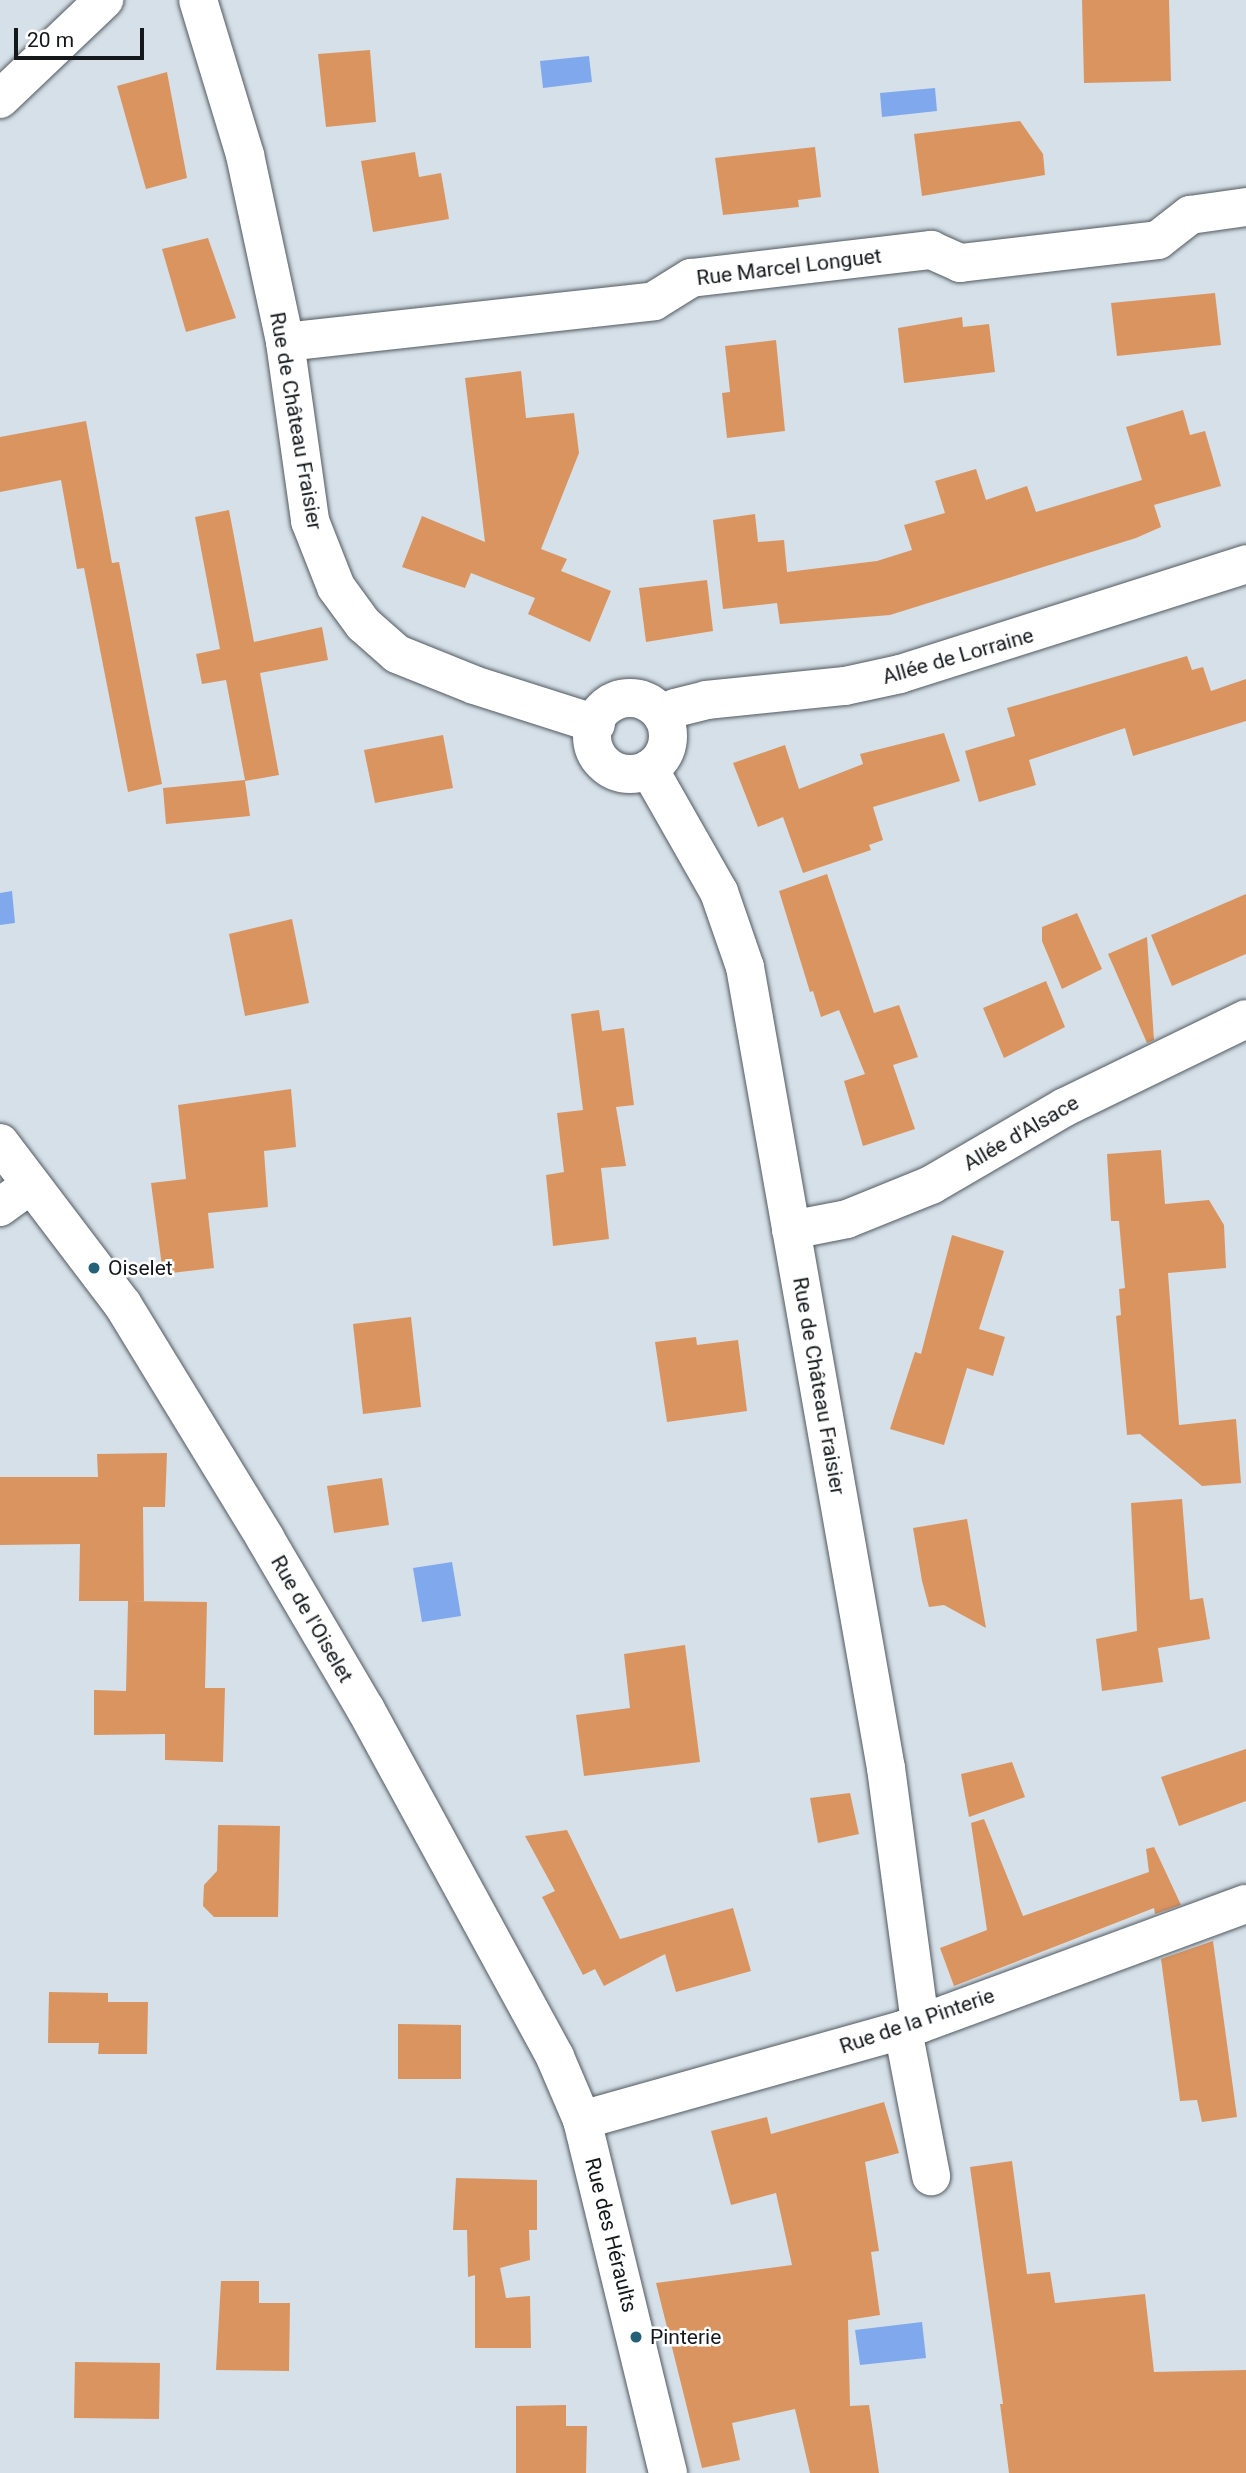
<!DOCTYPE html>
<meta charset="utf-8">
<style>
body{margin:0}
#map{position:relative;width:1246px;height:2473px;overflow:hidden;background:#d6e0e8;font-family:Roboto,sans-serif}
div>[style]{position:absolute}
.water>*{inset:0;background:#80a8ed}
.building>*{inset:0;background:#da945f}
.roads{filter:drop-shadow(0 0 2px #525a61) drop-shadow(0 0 2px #525a61)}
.minor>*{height:38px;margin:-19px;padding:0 19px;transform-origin:19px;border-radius:19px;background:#fff}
.minor>.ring{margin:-19px;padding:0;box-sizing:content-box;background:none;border:38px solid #fff;border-radius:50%}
.dots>*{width:19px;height:19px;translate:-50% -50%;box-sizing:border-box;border:4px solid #fff;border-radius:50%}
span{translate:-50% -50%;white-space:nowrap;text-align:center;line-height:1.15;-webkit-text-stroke:5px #fff;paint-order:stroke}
.street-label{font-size:21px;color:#15181b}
.poi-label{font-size:21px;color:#15181b}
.left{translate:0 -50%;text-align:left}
.scale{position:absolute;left:14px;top:28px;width:130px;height:32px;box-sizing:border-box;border:4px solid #15181b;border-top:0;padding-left:9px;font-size:21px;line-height:24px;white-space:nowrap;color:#15181b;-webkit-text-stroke:5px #fff;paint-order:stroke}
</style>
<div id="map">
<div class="water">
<div style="clip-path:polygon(589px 56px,592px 82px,543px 88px,540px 61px)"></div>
<div style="clip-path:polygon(935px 88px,937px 111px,882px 117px,880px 93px)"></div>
<div style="clip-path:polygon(12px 891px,15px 923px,0 925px,0 893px)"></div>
<div style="clip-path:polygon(452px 1562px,461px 1616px,422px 1622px,413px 1568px)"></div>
<div style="clip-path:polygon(922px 2322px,926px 2358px,860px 2365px,855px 2330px)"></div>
</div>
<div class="building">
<div style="clip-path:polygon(1082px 0,1169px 0,1171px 81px,1084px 83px)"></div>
<div style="clip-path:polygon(370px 50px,376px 122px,326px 127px,318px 54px)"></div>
<div style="clip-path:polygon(167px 72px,187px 178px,146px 189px,117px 86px)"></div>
<div style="clip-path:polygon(1020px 121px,1043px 154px,1045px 175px,922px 196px,914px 134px)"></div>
<div style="clip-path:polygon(815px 147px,821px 197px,798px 200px,799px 207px,723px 215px,715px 158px)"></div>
<div style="clip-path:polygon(415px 152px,419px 177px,441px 173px,449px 219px,373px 232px,361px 161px)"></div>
<div style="clip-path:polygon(208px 238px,236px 318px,186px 332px,162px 249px)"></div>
<div style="clip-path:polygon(1215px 293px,1221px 345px,1117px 356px,1111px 303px)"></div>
<div style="clip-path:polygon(962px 317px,963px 327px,989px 324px,995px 372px,904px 383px,898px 328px)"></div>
<div style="clip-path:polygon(776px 340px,785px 431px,727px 438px,722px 393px,730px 392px,725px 346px)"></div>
<div style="clip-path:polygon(521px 371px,526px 418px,574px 413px,579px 453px,541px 549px,567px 559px,561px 571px,611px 591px,590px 642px,528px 614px,535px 598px,471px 573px,465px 588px,402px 567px,422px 516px,485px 542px,465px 378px)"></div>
<div style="clip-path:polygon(1183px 410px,1190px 435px,1205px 431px,1221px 486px,1154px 505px,1161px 527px,1136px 538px,890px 615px,780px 624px,777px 603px,723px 609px,713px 520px,755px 514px,758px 542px,784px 540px,787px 572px,877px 561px,912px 550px,904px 525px,945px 513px,935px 481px,976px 469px,986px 500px,1027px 486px,1036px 512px,1142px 480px,1126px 427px)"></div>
<div style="clip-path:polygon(86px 421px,112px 563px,119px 562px,162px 784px,128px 792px,84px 568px,77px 569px,61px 480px,0 492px,0 437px)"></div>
<div style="clip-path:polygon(229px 510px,254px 642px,322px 627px,328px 660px,260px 673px,279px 775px,245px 781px,250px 816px,166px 824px,163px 788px,245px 780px,226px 680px,202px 684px,196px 654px,220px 649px,195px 517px)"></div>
<div style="clip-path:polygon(707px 580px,713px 631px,646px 642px,639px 588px)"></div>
<div style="clip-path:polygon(1187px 656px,1192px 670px,1203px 667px,1211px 691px,1246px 679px,1246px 721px,1133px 756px,1125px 728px,1029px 760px,1036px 785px,979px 802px,965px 751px,1015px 736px,1007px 708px)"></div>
<div style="clip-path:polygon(944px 733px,960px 781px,873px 807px,883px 840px,869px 845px,871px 850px,803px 873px,783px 817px,758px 827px,733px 763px,785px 745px,799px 789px,863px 764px,860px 754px)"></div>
<div style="clip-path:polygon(443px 735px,453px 788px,375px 803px,364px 750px)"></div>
<div style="clip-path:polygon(827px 874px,874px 1013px,899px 1005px,918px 1057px,893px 1065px,915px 1129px,863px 1146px,844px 1081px,865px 1074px,839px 1010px,821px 1017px,813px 991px,810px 992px,779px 891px)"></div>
<div style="clip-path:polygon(1246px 894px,1246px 954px,1172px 986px,1151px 935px)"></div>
<div style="clip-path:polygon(1077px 913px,1102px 969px,1062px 989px,1042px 941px,1042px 927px)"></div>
<div style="clip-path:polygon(292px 919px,309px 1003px,245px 1016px,229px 934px)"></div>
<div style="clip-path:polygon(1147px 937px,1154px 1040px,1147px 1043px,1108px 954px)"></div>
<div style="clip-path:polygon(1046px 981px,1065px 1027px,1004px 1058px,983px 1008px)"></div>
<div style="clip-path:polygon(599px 1010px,602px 1031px,624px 1028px,634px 1105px,616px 1107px,626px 1166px,601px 1168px,609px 1239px,553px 1246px,546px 1175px,564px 1172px,557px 1113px,583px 1110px,571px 1014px)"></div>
<div style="clip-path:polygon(291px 1089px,296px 1147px,264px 1151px,268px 1207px,208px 1213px,214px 1268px,163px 1274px,151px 1183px,186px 1179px,178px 1105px)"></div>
<div style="clip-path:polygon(1161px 1150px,1165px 1204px,1209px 1200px,1224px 1225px,1226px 1268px,1168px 1273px,1179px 1425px,1236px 1419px,1241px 1483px,1202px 1486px,1140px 1434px,1127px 1435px,1116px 1316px,1121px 1315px,1119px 1289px,1125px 1288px,1119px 1221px,1111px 1221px,1107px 1154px)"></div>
<div style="clip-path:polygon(952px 1235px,1004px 1251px,979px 1329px,1005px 1337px,993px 1376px,967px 1368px,944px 1445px,890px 1429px,915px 1352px,921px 1354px)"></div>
<div style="clip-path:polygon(411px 1317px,421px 1407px,363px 1414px,353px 1324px)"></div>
<div style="clip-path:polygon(696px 1337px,697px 1345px,738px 1340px,747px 1411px,667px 1422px,655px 1342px)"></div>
<div style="clip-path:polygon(167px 1453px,165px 1507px,143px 1507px,144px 1601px,79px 1601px,80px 1544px,0 1545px,0 1477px,98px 1477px,97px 1454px)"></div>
<div style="clip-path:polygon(382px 1478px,389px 1525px,334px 1533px,327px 1486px)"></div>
<div style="clip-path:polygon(1182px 1499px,1190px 1600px,1203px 1598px,1210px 1639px,1158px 1648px,1163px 1682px,1102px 1691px,1096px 1639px,1137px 1631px,1131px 1503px)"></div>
<div style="clip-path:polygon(967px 1519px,986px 1628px,944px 1605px,929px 1607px,922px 1581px,913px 1528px)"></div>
<div style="clip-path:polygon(128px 1601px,207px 1602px,205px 1688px,225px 1688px,223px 1762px,165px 1760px,165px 1734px,94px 1735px,94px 1690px,126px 1691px)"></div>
<div style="clip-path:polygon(685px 1645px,700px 1762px,584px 1776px,576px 1715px,630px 1708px,624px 1654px)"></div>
<div style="clip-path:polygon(1246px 1749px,1246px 1801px,1179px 1826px,1161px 1777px)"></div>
<div style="clip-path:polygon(1012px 1762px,1025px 1797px,969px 1817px,961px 1774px)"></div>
<div style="clip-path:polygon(850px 1793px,859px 1834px,818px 1843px,810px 1798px)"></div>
<div style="clip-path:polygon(984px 1819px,1023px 1916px,1149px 1872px,1146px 1849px,1154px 1847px,1181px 1905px,1155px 1914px,1154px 1908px,954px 1986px,940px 1948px,987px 1930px,971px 1823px)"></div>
<div style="clip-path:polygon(218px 1825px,280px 1826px,278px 1917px,214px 1917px,203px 1906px,204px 1885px,217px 1871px)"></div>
<div style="clip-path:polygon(567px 1830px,620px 1939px,733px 1908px,751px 1971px,676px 1992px,665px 1954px,604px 1986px,595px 1969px,583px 1975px,542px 1897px,555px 1891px,525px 1836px)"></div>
<div style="clip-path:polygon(1213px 1941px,1237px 2117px,1202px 2122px,1197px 2100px,1180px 2101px,1161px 1959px)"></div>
<div style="clip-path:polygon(49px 1992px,108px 1993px,108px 2002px,148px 2002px,147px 2054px,98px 2054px,99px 2043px,48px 2043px)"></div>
<div style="clip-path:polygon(398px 2024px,461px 2025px,461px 2079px,398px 2079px)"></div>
<div style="clip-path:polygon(884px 2102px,899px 2153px,865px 2162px,879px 2251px,871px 2252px,880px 2315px,848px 2320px,850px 2406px,869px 2405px,879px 2473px,810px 2473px,795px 2409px,732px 2423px,740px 2460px,702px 2468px,656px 2283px,792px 2265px,776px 2193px,731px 2205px,711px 2131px,767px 2117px,771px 2134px)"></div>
<div style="clip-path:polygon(1012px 2161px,1027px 2274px,1050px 2272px,1055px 2303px,1145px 2294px,1154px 2372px,1246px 2370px,1246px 2473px,1009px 2473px,1000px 2404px,1003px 2404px,970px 2167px)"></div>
<div style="clip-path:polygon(456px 2178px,537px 2180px,537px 2230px,529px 2230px,530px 2260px,500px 2268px,506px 2298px,530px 2296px,531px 2348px,475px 2348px,475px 2275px,468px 2277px,467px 2230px,453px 2230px)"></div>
<div style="clip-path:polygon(221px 2281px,259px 2281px,259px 2303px,290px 2303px,289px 2371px,216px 2370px)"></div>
<div style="clip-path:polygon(75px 2362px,160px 2363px,159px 2419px,74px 2418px)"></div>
<div style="clip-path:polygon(566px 2405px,566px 2426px,587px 2426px,586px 2473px,516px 2473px,516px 2406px)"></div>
</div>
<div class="roads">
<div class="minor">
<div style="left:198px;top:0;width:162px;rotate:73.1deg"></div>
<div style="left:245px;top:155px;width:191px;rotate:77.9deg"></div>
<div style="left:285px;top:342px;width:181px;rotate:82deg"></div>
<div style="left:310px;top:521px;width:71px;rotate:68.5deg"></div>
<div style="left:336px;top:587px;width:46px;rotate:53.9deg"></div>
<div style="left:363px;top:624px;width:45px;rotate:41.4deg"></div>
<div style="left:397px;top:654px;width:83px;rotate:21.9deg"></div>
<div style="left:474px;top:685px;width:128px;rotate:17.7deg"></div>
<div style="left:0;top:99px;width:144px;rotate:-43.6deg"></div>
<div style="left:285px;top:342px;width:371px;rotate:-6.3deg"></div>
<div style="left:654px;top:301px;width:44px;rotate:-31.9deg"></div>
<div style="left:691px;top:278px;width:242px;rotate:-6.7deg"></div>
<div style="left:931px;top:250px;width:32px;rotate:24deg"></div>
<div style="left:960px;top:263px;width:199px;rotate:-6.6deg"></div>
<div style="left:1158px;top:240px;width:41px;rotate:-38deg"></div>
<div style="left:1190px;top:215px;width:57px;rotate:-8.1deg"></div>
<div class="ring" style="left:592px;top:698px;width:38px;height:38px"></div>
<div style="left:664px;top:717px;width:14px;rotate:-39deg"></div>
<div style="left:675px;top:708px;width:32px;rotate:-14deg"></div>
<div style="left:706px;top:700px;width:140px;rotate:-5.8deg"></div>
<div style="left:845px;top:686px;width:56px;rotate:-12.3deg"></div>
<div style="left:900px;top:674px;width:363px;rotate:-17.6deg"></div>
<div style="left:649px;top:769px;width:142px;rotate:60.4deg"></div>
<div style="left:719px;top:892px;width:79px;rotate:70.9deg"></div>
<div style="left:745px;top:967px;width:813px;rotate:80.02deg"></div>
<div style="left:886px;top:1768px;width:258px;rotate:82.4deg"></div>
<div style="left:0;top:1143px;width:203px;rotate:52.8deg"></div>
<div style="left:123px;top:1305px;width:273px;rotate:58.6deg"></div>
<div style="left:265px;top:1538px;width:199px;rotate:59.6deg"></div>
<div style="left:366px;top:1710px;width:395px;rotate:61.4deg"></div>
<div style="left:555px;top:2057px;width:69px;rotate:66.8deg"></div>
<div style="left:582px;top:2120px;width:363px;rotate:76.3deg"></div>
<div style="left:0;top:1207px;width:37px;rotate:-36deg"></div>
<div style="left:791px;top:1230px;width:57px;rotate:-11.1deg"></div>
<div style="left:847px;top:1219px;width:91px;rotate:-22deg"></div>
<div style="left:931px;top:1185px;width:155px;rotate:-30.2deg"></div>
<div style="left:1065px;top:1107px;width:201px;rotate:-25.9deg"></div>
<div style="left:903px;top:2030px;width:149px;rotate:79.1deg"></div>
<div style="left:582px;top:2120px;width:333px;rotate:-15.7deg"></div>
<div style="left:903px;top:2030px;width:365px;rotate:-20.2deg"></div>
</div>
</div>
<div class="dots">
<div style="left:94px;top:1268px;background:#246178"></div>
<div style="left:636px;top:2337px;background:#246178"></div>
</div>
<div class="street-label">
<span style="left:789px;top:267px;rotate:-7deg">Rue Marcel Longuet</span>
<span style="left:296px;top:421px;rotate:80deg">Rue de Château Fraisier</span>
<span style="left:958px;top:656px;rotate:-16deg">Allée de Lorraine</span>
<span style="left:1021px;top:1133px;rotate:-30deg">Allée d'Alsace</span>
<span style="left:819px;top:1386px;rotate:80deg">Rue de Château Fraisier</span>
<span style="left:312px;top:1619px;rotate:60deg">Rue de l'Oiselet</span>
<span style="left:917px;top:2021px;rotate:-19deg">Rue de la Pinterie</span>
<span style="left:611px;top:2235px;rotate:76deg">Rue des Héraults</span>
</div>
<div class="poi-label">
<span class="left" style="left:108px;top:1268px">Oiselet</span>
<span class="left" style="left:650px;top:2337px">Pinterie</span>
</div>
<div class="scale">20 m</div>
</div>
